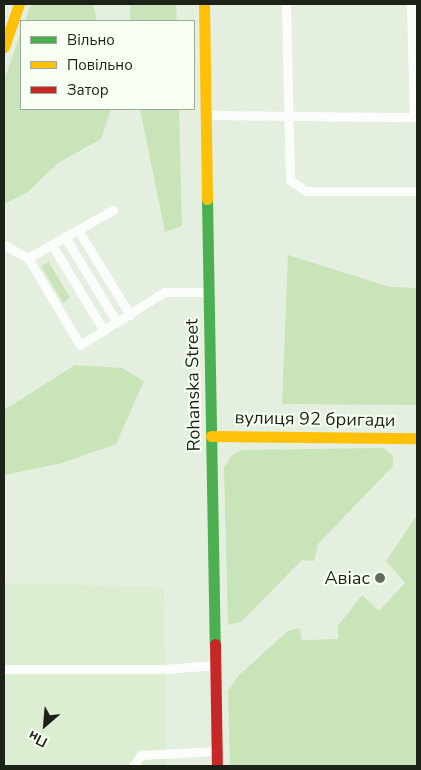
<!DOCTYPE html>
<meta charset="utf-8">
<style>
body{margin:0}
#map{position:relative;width:421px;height:770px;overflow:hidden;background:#e5efdf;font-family:"Nunito Sans",sans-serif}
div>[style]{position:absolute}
.built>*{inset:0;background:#dcedd1}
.green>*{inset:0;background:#cae4ba}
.lane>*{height:9px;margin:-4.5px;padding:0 4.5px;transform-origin:4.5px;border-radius:4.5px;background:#fbfdfa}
.fast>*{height:11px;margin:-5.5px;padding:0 5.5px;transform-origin:5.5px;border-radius:5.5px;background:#4caf50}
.slow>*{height:11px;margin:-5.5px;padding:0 5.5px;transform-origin:5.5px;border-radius:5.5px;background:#ffc107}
.jam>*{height:11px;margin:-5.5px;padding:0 5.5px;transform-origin:5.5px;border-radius:5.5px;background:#c62828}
.dots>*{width:14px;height:14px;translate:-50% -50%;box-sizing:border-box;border:2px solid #f7fff3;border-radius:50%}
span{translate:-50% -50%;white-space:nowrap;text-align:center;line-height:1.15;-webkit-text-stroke:4px #f7fff3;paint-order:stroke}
.street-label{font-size:18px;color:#1c2217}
.poi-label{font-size:18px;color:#1c2217}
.right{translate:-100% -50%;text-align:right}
.frame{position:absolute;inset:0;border:5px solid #1c2217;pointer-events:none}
.legend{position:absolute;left:20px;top:20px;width:175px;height:90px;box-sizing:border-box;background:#f7fff3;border:1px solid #9fa79b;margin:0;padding:6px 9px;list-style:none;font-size:15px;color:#1c2217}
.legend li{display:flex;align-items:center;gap:10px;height:25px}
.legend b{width:25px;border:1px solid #9fa79b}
.north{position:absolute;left:20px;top:700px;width:50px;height:50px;-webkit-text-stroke:4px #f7fff3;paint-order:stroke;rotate:207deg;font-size:14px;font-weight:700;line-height:20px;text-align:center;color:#1c2217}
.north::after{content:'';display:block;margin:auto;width:18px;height:22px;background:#1c2217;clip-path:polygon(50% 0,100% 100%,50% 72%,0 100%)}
</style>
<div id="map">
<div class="built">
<div style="clip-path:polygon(4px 583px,164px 587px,166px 766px,4px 766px)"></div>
</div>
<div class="green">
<div style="clip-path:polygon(31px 4px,93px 4px,97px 21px,25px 21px)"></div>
<div style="clip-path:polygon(130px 4px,176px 4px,177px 21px,130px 21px)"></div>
<div style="clip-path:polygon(21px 32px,21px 109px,111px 109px,101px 139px,58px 163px,27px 193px,4px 204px,4px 81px)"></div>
<div style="clip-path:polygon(140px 109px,179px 109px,182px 226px,165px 232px)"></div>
<div style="clip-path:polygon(288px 255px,390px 287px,417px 288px,417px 405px,282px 404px)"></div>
<div style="clip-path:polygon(49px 262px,70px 298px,63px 303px,41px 266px)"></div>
<div style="clip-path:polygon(75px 365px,122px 368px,144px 381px,116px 444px,62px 463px,4px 475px,4px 410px)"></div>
<div style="clip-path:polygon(384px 448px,393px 456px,393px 466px,318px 544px,314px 561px,302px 560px,241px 622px,228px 625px,224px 468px,231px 456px,241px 450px)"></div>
<div style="clip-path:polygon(417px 515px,417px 766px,230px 766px,228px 691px,239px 675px,288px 631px,299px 628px,302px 640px,338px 639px,338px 626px,362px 595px,379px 611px,405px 583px,386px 561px)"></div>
</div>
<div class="lane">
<div style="left:286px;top:4px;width:176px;rotate:88.7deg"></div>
<div style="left:290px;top:180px;width:19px;rotate:35deg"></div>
<div style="left:306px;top:191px;width:111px"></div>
<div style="left:411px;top:4px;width:113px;rotate:88.5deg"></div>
<div style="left:414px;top:117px;width:3px"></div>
<div style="left:206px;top:115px;width:208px;rotate:0.6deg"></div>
<div style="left:78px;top:230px;width:100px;rotate:58.5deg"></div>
<div style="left:65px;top:237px;width:100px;rotate:58.8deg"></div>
<div style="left:4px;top:245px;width:27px;rotate:28deg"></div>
<div style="left:28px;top:258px;width:101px;rotate:59.1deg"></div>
<div style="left:80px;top:345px;width:99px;rotate:-32.2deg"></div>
<div style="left:164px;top:292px;width:45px"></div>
<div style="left:52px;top:245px;width:100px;rotate:58.8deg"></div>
<div style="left:28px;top:258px;width:98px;rotate:-29.5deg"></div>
<div style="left:4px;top:669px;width:161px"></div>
<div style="left:165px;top:669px;width:50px;rotate:-4.6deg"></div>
<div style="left:133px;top:766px;width:14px;rotate:-54deg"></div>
<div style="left:141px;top:755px;width:76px;rotate:-3deg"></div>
</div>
<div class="fast">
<div style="left:207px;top:199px;width:445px;rotate:89deg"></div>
</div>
<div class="slow">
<div style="left:204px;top:4px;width:195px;rotate:89.1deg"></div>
<div style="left:4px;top:47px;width:46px;rotate:-70.8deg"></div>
<div style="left:211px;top:436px;width:206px;rotate:0.6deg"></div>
</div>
<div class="jam">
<div style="left:215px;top:644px;width:122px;rotate:89.1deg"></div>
</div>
<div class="dots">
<div style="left:380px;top:578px;background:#626a5d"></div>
</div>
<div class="street-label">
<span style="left:193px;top:385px;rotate:-91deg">Rohanska Street</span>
<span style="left:315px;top:419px;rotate:1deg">вулиця 92 бригади</span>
</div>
<div class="poi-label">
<span class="right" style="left:370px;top:578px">Авіас</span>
</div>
<div class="frame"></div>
<ul class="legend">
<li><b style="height:6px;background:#4caf50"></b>Вільно</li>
<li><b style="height:6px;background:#ffc107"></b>Повільно</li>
<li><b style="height:6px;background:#c62828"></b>Затор</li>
</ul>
<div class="north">Пн</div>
</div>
